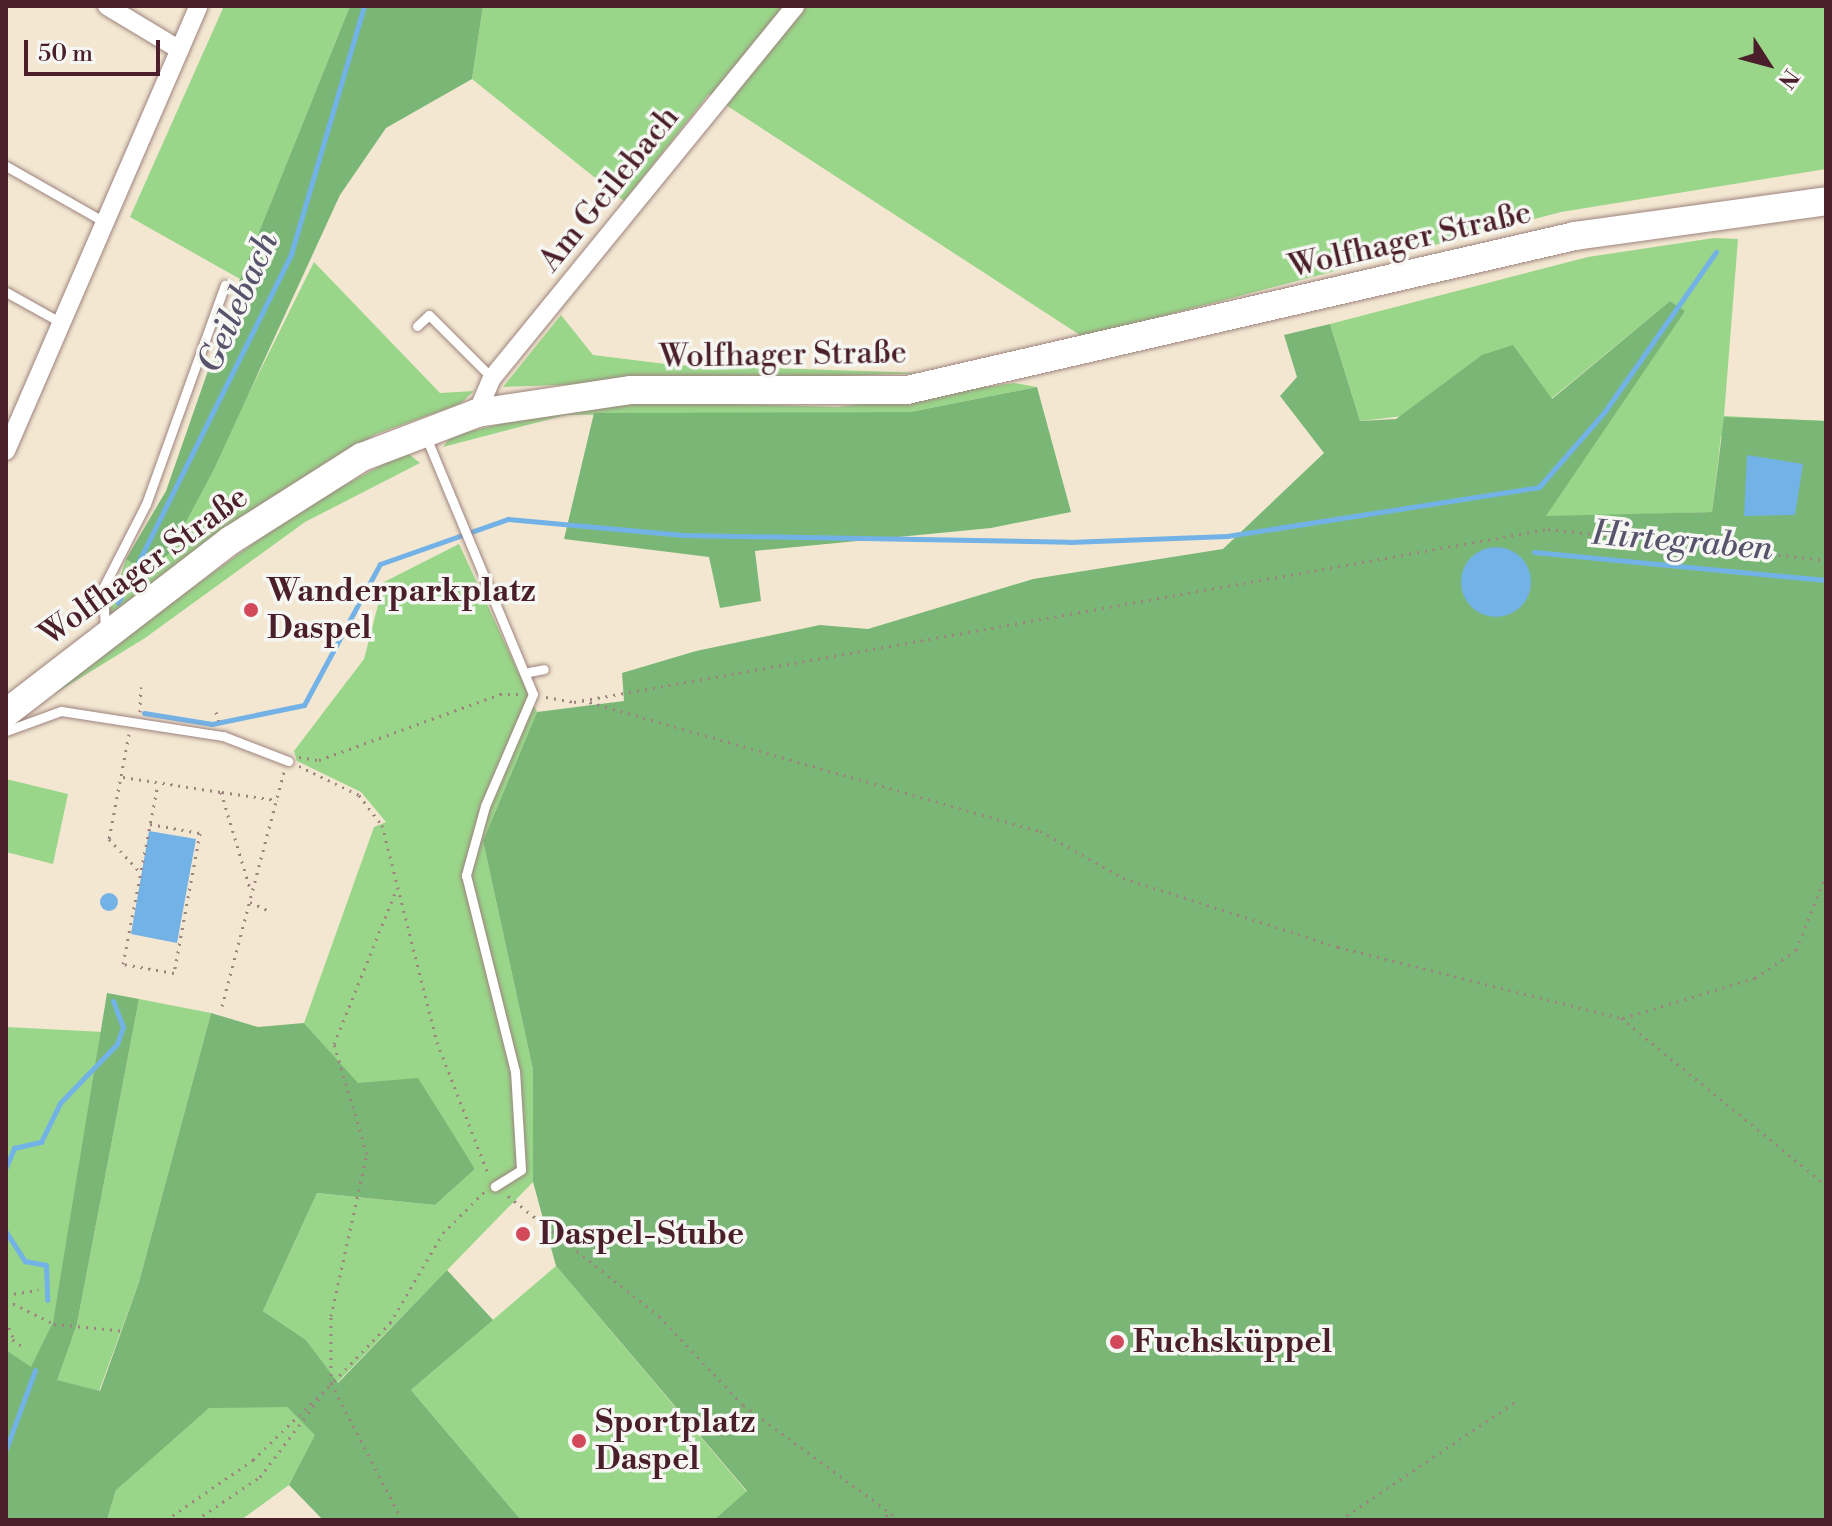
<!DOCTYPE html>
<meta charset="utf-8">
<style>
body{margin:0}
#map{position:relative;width:1832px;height:1526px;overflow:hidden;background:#f3e7d2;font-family:"Libre Bodoni",serif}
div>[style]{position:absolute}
.green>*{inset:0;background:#99d68a}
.forest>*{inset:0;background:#7ab776}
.water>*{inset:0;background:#73b2e6}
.round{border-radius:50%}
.stream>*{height:5px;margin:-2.5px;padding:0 2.5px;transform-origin:2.5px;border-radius:2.5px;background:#73b2e6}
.path>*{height:3px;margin-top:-1.5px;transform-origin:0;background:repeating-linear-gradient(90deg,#9e837e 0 2px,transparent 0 8px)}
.roads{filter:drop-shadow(0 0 2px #9e837e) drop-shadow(0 0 2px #9e837e)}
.lane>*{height:9px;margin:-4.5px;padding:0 4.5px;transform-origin:4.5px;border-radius:4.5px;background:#fff}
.street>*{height:18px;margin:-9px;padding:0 9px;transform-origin:9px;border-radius:9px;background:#fff}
.primary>*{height:28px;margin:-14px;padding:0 14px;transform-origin:14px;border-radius:14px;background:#fff}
.dots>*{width:22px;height:22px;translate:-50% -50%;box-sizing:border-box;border:4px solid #f6f6f2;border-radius:50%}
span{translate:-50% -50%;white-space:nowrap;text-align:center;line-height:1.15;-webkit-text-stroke:7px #f6f6f2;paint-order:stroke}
.street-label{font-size:32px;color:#4a1f2b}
.poi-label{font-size:32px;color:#4a1f2b;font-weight:700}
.left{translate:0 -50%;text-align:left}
.water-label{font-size:34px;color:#58526c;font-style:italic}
.frame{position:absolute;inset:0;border:8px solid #4a1f2b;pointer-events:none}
.north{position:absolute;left:1728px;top:24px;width:80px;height:80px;-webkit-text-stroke:6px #f6f6f2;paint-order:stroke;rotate:126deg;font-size:22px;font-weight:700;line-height:32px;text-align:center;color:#4a1f2b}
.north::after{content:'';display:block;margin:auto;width:28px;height:36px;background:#4a1f2b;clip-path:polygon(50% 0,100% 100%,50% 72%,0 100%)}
.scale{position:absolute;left:24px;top:40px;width:136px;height:36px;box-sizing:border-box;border:4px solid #4a1f2b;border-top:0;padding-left:10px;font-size:24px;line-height:28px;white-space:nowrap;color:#4a1f2b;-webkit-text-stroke:6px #f6f6f2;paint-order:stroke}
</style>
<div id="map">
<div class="green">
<div style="clip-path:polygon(224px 6px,350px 6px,240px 279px,130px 217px)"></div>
<div style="clip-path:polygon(483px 6px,1826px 6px,1826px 169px,1561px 212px,1083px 337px,709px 94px,624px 201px,472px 79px)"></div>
<div style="clip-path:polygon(1714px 238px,1738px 239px,1724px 416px,1826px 421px,1721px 436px,1712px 512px,1545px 517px,1684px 311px,1670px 301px,1551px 399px,1360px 421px,1330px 324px,1588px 257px)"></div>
<div style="clip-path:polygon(314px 262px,440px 393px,474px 391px,460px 404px,376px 434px,108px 616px,126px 559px,144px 571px,169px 554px)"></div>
<div style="clip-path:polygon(561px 315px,593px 355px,674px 365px,926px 373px,503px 387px)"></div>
<div style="clip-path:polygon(1014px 383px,1037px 387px,910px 412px,566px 415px,443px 447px,451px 436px,565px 408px,669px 402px,838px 407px)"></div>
<div style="clip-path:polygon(406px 452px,420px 463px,305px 522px,145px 638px,9px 722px,300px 509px)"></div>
<div style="clip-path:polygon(459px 544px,537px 712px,483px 841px,533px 1070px,533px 1182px,337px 1383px,306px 1340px,263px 1311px,317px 1193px,435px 1205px,475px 1169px,448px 1128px,358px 1084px,304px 1023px,374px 827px,386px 822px,361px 792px,297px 761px,294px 751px,364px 659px,384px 582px)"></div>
<div style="clip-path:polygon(6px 779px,68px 794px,53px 864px,6px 852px)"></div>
<div style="clip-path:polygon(139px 999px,211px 1013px,139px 1282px,99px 1391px,56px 1380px,77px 1324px)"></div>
<div style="clip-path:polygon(6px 1027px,104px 1032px,53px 1322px,31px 1368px,6px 1350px)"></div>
<div style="clip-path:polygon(556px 1266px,747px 1492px,714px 1520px,521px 1520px,411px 1390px)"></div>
<div style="clip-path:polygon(209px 1407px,287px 1407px,316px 1435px,289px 1485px,241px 1520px,107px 1520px,117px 1487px)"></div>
</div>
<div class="forest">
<div style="clip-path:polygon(350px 6px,483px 6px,472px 79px,386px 128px,340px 195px,214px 469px,169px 554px,144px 571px,126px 559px,166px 491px,240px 279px)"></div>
<div style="clip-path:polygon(1670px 301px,1685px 311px,1546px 516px,1712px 512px,1724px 417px,1826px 421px,1826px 1520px,714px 1520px,747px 1491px,556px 1266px,533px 1182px,533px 1070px,483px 841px,537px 712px,624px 701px,622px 673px,696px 651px,820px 625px,868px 629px,1033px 579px,1223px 549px,1324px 453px,1280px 396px,1297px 377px,1284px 335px,1330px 324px,1360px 421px,1396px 419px,1482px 355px,1513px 345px,1552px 399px)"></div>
<div style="clip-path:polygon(1037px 387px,1071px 512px,991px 528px,755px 551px,761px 601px,720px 608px,709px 557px,564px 539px,594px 413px,910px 412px)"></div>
<div style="clip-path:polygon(107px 993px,139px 999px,77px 1324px,57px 1380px,100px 1391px,139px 1282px,211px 1013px,258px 1027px,304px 1023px,358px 1083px,418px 1078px,475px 1169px,435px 1205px,317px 1193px,263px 1311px,306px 1340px,338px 1383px,447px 1270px,493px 1320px,411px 1390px,521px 1520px,323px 1520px,289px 1485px,315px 1435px,287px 1407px,209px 1408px,116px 1490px,107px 1520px,6px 1520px,6px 1350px,31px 1367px,53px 1322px)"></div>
</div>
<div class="water">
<div style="clip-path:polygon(1747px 455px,1803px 464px,1795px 515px,1744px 516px)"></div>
<div class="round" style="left:1461px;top:547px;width:70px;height:70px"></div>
<div style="clip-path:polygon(149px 831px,196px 839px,177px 943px,131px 934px)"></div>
<div class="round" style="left:100px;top:893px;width:18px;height:18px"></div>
</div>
<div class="stream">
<div style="left:1534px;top:552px;width:293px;rotate:5.5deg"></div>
<div style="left:118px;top:603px;width:390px;rotate:-63.6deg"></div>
<div style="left:291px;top:254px;width:259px;rotate:-73.6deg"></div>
<div style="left:144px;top:713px;width:69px;rotate:9.2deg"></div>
<div style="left:212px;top:724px;width:94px;rotate:-11.7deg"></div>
<div style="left:304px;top:705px;width:160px;rotate:-61.7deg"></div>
<div style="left:380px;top:564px;width:136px;rotate:-19.4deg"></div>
<div style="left:508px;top:519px;width:176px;rotate:5.2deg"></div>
<div style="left:683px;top:535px;width:386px;rotate:1deg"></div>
<div style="left:1069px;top:542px;width:158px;rotate:-2.2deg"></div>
<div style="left:1227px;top:536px;width:316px;rotate:-8.9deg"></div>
<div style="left:1539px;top:487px;width:101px;rotate:-49deg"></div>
<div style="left:1605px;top:411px;width:194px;rotate:-55.1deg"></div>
<div style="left:6px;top:1167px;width:21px;rotate:-67deg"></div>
<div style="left:14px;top:1148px;width:28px;rotate:-13deg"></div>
<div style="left:41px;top:1142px;width:43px;rotate:-64deg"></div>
<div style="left:60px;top:1103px;width:82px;rotate:-46deg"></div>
<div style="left:117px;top:1044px;width:18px;rotate:-71deg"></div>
<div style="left:123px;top:1027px;width:28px;rotate:-111deg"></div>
<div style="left:6px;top:1232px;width:35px;rotate:57deg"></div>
<div style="left:25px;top:1261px;width:21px;rotate:11deg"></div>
<div style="left:46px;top:1265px;width:35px;rotate:88deg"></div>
<div style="left:6px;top:1449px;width:84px;rotate:-69.8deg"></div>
</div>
<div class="path">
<div style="left:546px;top:697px;width:28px;rotate:10deg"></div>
<div style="left:574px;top:702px;width:989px;rotate:-10.07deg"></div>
<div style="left:1548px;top:529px;width:280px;rotate:6.4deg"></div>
<div style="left:582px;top:700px;width:476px;rotate:16deg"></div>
<div style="left:1040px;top:831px;width:95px;rotate:29.5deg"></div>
<div style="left:1123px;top:878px;width:226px;rotate:17.8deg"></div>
<div style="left:1338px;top:947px;width:292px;rotate:14.1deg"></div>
<div style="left:1621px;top:1018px;width:264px;rotate:39.2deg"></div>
<div style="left:140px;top:712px;width:25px;rotate:-88deg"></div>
<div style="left:216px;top:712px;width:9px;rotate:72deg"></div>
<div style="left:129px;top:734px;width:107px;rotate:100.8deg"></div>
<div style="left:109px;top:839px;width:44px;rotate:46.8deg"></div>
<div style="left:299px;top:757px;width:20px;rotate:9deg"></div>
<div style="left:319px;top:760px;width:193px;rotate:-20deg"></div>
<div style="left:500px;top:694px;width:18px"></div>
<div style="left:299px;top:766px;width:67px;rotate:25.8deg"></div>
<div style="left:359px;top:795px;width:38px;rotate:53deg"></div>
<div style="left:382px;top:825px;width:224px;rotate:75.8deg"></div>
<div style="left:437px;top:1042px;width:144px;rotate:68.8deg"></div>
<div style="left:123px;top:777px;width:99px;rotate:8.7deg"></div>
<div style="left:221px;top:792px;width:104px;rotate:73.3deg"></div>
<div style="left:222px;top:792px;width:56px;rotate:8.3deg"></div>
<div style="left:150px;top:824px;width:51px;rotate:10.2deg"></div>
<div style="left:200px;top:833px;width:142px;rotate:100.5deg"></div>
<div style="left:174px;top:973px;width:52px;rotate:-170deg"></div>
<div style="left:123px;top:964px;width:183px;rotate:-79deg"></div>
<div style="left:250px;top:902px;width:23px;rotate:25deg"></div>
<div style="left:222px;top:1006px;width:242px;rotate:-75.2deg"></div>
<div style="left:1623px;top:1018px;width:138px;rotate:-16.9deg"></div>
<div style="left:1755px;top:978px;width:50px;rotate:-34.3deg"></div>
<div style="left:1796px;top:950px;width:81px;rotate:-68.2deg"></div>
<div style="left:508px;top:1196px;width:193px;rotate:38.5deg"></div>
<div style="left:659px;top:1316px;width:122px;rotate:46.7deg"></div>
<div style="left:743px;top:1405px;width:195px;rotate:36.2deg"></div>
<div style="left:6px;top:1295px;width:33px;rotate:-9deg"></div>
<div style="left:6px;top:1300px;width:54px;rotate:26.6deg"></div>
<div style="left:54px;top:1324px;width:72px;rotate:5.6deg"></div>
<div style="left:6px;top:1320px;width:22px;rotate:68deg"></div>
<div style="left:6px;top:1335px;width:19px;rotate:35deg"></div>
<div style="left:334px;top:1381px;width:81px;rotate:-46deg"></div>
<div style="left:390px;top:1323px;width:104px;rotate:-59.5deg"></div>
<div style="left:443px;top:1233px;width:59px;rotate:-45deg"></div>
<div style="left:331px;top:1383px;width:154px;rotate:62.6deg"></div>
<div style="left:166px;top:1520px;width:106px;rotate:-34.6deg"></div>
<div style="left:253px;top:1460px;width:98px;rotate:-44.2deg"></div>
<div style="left:196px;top:1520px;width:77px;rotate:-33.9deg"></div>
<div style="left:260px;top:1477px;width:118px;rotate:-52.9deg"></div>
<div style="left:331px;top:1383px;width:67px;rotate:-90deg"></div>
<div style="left:331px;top:1316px;width:166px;rotate:-77.5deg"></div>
<div style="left:367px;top:1154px;width:115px;rotate:-106.7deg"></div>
<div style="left:334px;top:1044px;width:168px;rotate:-68deg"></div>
<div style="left:879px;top:1520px;width:13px;rotate:-32deg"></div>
<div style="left:1340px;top:1520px;width:211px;rotate:-34deg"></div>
</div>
<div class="roads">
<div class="lane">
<div style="left:6px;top:166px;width:112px;rotate:29.6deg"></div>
<div style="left:6px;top:292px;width:62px;rotate:29.1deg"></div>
<div style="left:417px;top:326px;width:16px;rotate:-43deg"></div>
<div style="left:429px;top:315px;width:89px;rotate:45deg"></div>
<div style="left:426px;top:437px;width:278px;rotate:67.4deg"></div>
<div style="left:533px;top:694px;width:122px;rotate:113.2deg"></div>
<div style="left:485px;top:806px;width:72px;rotate:105.4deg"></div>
<div style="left:466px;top:875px;width:202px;rotate:76deg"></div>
<div style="left:515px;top:1071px;width:99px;rotate:86.5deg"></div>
<div style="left:521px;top:1170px;width:31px;rotate:148deg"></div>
<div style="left:105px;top:631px;width:43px;rotate:-92.7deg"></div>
<div style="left:103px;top:588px;width:94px;rotate:-62.9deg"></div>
<div style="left:146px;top:504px;width:233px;rotate:-70.2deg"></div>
<div style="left:529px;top:672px;width:15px;rotate:-11deg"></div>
<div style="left:6px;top:731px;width:59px;rotate:-20deg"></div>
<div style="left:61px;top:711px;width:164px;rotate:8.8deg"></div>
<div style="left:223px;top:736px;width:70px;rotate:21deg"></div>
</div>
<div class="street">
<div style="left:107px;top:6px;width:85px;rotate:31.1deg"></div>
<div style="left:477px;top:413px;width:38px;rotate:-67deg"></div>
<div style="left:492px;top:378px;width:480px;rotate:-50.8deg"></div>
<div style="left:6px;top:451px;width:485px;rotate:-66.6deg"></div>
</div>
<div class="primary">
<div style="left:6px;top:713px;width:284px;rotate:-37.6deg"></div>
<div style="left:231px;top:540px;width:155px;rotate:-32.4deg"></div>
<div style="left:362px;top:457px;width:123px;rotate:-20.9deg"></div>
<div style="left:477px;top:413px;width:156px;rotate:-8.5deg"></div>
<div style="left:631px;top:390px;width:276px"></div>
<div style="left:907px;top:390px;width:686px;rotate:-12.98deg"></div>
<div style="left:1575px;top:236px;width:253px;rotate:-7.9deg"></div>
</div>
</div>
<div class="dots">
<div style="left:251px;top:610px;background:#d1495b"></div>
<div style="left:523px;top:1234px;background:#d1495b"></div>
<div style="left:1117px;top:1342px;background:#d1495b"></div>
<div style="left:579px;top:1441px;background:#d1495b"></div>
</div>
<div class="street-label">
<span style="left:609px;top:189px;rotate:-51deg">Am Geilebach</span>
<span style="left:1410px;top:240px;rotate:-13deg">Wolfhager Straße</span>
<span style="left:783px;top:355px;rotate:-1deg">Wolfhager Straße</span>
<span style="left:144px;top:566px;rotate:-36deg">Wolfhager Straße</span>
</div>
<div class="poi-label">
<span class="left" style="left:267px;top:610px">Wanderparkplatz<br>Daspel</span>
<span class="left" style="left:539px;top:1234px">Daspel-Stube</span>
<span class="left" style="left:1133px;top:1342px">Fuchsküppel</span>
<span class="left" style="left:595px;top:1441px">Sportplatz<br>Daspel</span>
</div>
<div class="water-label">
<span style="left:239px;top:303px;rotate:-66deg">Geilebach</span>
<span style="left:1682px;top:542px;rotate:5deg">Hirtegraben</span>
</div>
<div class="frame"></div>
<div class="north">N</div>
<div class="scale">50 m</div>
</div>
